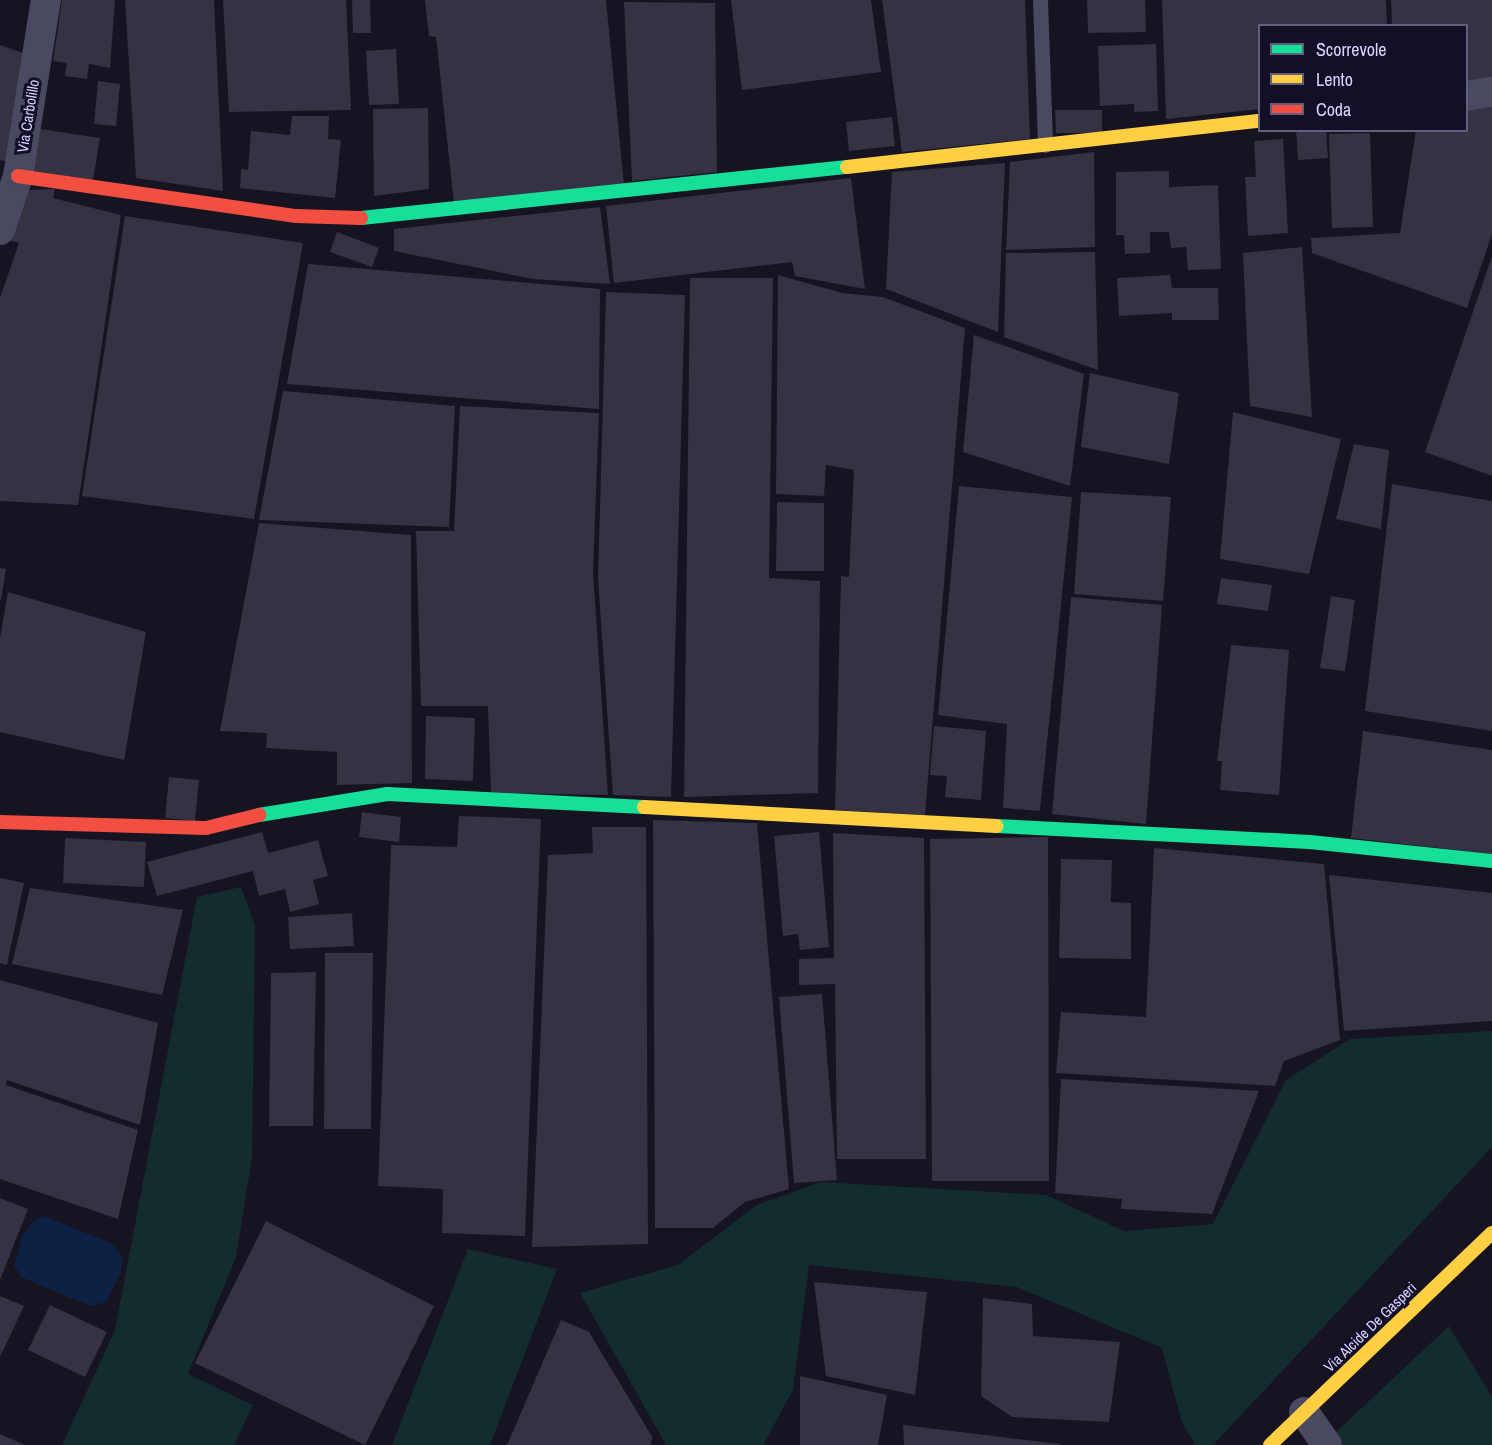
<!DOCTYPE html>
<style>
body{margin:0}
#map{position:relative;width:1492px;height:1445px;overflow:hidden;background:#161421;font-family:"Archivo Narrow",sans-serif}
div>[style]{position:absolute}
.green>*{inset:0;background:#132c2d}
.water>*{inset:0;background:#0d2144}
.building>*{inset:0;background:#343243}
.lane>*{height:15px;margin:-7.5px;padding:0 7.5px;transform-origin:7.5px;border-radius:7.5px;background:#4a4962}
.street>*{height:30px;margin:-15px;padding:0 15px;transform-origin:15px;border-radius:15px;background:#4a4962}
.fast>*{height:14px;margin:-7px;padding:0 7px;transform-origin:7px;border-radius:7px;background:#16e098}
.slow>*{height:14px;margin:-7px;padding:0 7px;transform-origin:7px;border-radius:7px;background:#ffcf43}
.jam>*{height:14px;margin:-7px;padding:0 7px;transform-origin:7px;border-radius:7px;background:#f24e42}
span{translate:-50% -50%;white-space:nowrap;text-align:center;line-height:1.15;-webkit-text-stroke:6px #130f26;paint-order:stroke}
.street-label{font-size:15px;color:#d9d4ff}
.legend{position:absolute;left:1258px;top:24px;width:210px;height:108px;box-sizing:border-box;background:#130f26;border:2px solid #625e7d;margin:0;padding:8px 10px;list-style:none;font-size:18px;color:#d9d4ff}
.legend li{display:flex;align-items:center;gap:12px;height:30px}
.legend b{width:30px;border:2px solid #625e7d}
</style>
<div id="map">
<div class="green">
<div style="clip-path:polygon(241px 887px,255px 926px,252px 1158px,236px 1257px,188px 1374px,253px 1405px,234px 1445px,62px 1445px,115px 1330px,197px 897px)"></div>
<div style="clip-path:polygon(1492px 1031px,1492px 1147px,1213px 1445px,1196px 1445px,1182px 1423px,1162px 1348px,1017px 1287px,809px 1265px,793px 1390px,763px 1445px,666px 1445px,580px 1293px,678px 1265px,757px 1205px,821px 1182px,1046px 1195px,1124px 1231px,1213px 1224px,1286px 1080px,1350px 1039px)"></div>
<div style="clip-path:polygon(468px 1249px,557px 1269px,490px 1445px,392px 1445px)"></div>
<div style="clip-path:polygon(1449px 1326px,1492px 1397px,1492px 1445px,1337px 1445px,1337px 1431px)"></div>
</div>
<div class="water">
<div style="clip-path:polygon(44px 1216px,111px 1243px,122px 1256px,121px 1273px,106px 1302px,90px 1306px,21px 1277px,14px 1265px,22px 1238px,34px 1220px)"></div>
</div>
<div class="building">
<div style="clip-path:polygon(62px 0,115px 0,110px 68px,89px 64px,87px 79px,65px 76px,67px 63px,53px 61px)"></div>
<div style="clip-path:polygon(125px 0,214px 0,223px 191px,136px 178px)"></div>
<div style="clip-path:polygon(223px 0,346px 0,351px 110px,229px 112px)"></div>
<div style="clip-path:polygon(352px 0,370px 0,371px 33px,353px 33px)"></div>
<div style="clip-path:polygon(425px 0,606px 0,624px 185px,454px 204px,436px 37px,429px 36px)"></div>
<div style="clip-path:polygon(731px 0,871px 0,881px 72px,742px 90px)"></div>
<div style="clip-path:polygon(882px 0,1025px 0,1030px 139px,902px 152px)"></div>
<div style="clip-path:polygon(1087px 0,1145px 0,1146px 32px,1088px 33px)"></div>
<div style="clip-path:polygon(1162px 0,1386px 0,1387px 26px,1260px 26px,1260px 109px,1166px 119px)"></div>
<div style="clip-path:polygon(1391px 0,1492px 0,1492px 83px,1466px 86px,1466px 26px,1392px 26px)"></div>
<div style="clip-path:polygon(624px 2px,715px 3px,717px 172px,632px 181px)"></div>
<div style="clip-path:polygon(1156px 44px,1158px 111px,1134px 112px,1134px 104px,1100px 106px,1098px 46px)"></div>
<div style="clip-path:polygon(0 45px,26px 54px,10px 162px,0 160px)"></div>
<div style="clip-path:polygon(396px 49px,399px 104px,369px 105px,366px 51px)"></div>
<div style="clip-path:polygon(98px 81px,120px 84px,116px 126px,94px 124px)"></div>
<div style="clip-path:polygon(1492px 107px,1492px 234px,1467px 308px,1312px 253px,1311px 238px,1400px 233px,1416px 130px,1466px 130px,1466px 108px)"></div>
<div style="clip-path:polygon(428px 108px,429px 189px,374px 196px,373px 109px)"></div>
<div style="clip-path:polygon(1055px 110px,1102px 110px,1102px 133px,1056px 133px)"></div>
<div style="clip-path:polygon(292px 116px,329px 116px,328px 139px,341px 140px,335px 198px,240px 188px,241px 169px,248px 170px,251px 131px,290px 135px)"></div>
<div style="clip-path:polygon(892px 117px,895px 146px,849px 151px,846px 122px)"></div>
<div style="clip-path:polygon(34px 128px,100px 138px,93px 180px,28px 170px)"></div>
<div style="clip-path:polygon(1296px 130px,1326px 130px,1328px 158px,1298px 160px)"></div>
<div style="clip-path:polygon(1370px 133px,1373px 227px,1332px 228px,1329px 134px)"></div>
<div style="clip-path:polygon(1283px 139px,1288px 233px,1248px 236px,1245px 177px,1256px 177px,1254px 141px)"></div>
<div style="clip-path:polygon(1094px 152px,1095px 247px,1006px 250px,1010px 162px)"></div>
<div style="clip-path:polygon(1005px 163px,998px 332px,886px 289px,892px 172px)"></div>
<div style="clip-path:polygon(1169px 171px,1169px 187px,1218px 185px,1221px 269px,1188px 270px,1186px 247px,1171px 248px,1169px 232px,1150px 232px,1150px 253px,1125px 254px,1124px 235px,1116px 235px,1116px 172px)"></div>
<div style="clip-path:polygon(851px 178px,865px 289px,795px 276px,792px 262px,614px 283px,606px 206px)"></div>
<div style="clip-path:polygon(55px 189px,53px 198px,121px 215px,78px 505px,0 501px,0 298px,19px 243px,9px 240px,29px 190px)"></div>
<div style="clip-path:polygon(600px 207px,610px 284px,533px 279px,394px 251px,394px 229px)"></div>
<div style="clip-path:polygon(125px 216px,303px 243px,254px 519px,82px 496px)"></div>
<div style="clip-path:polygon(337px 232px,379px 248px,372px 267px,330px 252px)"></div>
<div style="clip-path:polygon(1302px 247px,1312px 417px,1250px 406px,1243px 253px)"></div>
<div style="clip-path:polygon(1095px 252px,1098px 370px,1004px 337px,1006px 253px)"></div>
<div style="clip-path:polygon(1492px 256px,1492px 476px,1425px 452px)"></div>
<div style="clip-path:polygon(308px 264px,600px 289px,599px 409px,287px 384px)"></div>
<div style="clip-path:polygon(778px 275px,842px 293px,883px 297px,965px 328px,925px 815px,835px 810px,841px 576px,849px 577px,854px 470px,826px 465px,824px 496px,776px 494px)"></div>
<div style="clip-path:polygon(1170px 275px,1172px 288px,1218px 288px,1219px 320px,1172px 320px,1172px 313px,1119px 316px,1117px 278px)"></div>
<div style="clip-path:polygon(690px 278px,773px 278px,769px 578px,820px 581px,818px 793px,684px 797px)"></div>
<div style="clip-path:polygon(606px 292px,685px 295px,671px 797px,613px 795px,598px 580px)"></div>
<div style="clip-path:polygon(974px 335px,1084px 374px,1070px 486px,963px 452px)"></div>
<div style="clip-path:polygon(1090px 373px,1179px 393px,1169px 464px,1081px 447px)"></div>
<div style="clip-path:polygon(283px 391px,455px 406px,449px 527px,259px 520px)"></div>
<div style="clip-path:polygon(460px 406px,599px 413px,593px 572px,608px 795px,491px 793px,488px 706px,421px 706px,416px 531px,454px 531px)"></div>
<div style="clip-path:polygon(1233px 412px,1341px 439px,1309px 574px,1220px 559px)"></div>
<div style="clip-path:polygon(1354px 444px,1389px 450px,1381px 529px,1336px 519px)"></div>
<div style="clip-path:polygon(1392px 484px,1492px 501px,1492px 731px,1365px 711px)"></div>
<div style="clip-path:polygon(959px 486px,1072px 497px,1040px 811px,1003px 808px,1007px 724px,938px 715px)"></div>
<div style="clip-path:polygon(1081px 492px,1171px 497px,1163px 601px,1074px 594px)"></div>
<div style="clip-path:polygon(777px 502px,824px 503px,824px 571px,776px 571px)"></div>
<div style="clip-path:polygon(259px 523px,411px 535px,412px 783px,337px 785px,337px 752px,266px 748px,267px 733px,220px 731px)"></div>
<div style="clip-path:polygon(0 568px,6px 569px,1px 600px,0 599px)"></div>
<div style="clip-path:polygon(1221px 578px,1272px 585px,1268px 611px,1217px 604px)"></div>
<div style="clip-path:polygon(8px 592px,146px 632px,124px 760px,0 732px,0 638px)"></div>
<div style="clip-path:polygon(1331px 596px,1355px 600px,1345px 671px,1320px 668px)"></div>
<div style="clip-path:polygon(1071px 597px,1162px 605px,1146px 824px,1052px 814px)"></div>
<div style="clip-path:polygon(1231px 645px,1289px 650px,1279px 795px,1220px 790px,1222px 761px,1217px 761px)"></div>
<div style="clip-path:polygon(426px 716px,475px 718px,473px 781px,425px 779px)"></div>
<div style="clip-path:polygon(934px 726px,986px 731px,981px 800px,945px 797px,947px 776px,930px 775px)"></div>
<div style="clip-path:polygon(1363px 731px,1492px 750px,1492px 854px,1351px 838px)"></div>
<div style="clip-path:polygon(169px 777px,199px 780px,195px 821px,165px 818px)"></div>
<div style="clip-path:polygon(362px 812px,401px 817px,399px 842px,359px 837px)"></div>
<div style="clip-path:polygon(459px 816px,541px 819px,525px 1236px,442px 1233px,443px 1189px,378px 1186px,391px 845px,457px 847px)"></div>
<div style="clip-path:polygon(653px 820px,757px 823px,789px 1189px,745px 1202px,713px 1228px,655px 1228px)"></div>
<div style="clip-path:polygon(592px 827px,646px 827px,648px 1244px,532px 1247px,548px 855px,593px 853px)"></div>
<div style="clip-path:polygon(262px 832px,268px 853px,318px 840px,328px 876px,313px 880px,319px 904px,290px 912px,285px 889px,259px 896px,253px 871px,157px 896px,147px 862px)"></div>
<div style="clip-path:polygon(819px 832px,829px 947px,800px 950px,798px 934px,783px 936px,774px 836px)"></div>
<div style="clip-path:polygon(833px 833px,924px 838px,926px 1159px,837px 1159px,835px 984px,799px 985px,799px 959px,834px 958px)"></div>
<div style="clip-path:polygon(1048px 837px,1049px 1181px,932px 1181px,930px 839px)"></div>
<div style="clip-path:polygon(65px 838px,146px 842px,144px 887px,63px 883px)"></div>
<div style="clip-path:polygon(1154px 848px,1324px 864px,1340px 1040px,1284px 1061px,1275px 1086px,1056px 1073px,1061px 1012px,1146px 1017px)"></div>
<div style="clip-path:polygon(1061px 859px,1112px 860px,1111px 902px,1131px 903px,1131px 959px,1059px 958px)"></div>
<div style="clip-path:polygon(1329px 875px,1492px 893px,1492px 1021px,1344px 1031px)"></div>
<div style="clip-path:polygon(0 878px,24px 883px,7px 965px,0 963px)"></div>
<div style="clip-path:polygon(30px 888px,183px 910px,162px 995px,12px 964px)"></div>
<div style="clip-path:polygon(352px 913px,354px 946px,290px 949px,288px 917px)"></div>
<div style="clip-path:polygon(325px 953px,373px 953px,371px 1129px,324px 1129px)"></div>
<div style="clip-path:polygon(316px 972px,313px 1126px,269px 1126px,271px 973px)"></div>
<div style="clip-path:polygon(0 980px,158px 1023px,140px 1125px,7px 1080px,6px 1085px,138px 1130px,118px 1219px,0 1179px)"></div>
<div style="clip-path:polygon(822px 994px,837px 1180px,794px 1183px,779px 997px)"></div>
<div style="clip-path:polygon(1061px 1079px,1259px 1091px,1212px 1214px,1121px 1209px,1122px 1199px,1055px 1193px)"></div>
<div style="clip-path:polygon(0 1198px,28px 1209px,0 1280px)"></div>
<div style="clip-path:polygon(266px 1221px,434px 1306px,365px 1445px,195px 1363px)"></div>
<div style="clip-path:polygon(814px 1282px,927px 1292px,915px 1395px,826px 1376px)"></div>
<div style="clip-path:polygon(0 1296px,24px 1306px,0 1357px)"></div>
<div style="clip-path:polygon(983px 1298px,1032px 1304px,1033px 1336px,1120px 1342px,1109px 1422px,1012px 1417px,981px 1396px)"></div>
<div style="clip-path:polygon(50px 1305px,107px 1332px,85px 1377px,28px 1350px)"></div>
<div style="clip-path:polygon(561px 1320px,589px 1332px,653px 1438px,650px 1445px,507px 1445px)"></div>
<div style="clip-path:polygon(800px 1376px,887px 1395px,878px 1445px,800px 1445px)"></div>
<div style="clip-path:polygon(903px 1425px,1060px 1444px,1060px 1445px,904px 1445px)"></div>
<div style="clip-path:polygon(0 1434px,25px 1445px,0 1445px)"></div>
</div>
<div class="lane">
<div style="left:1040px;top:0;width:145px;rotate:88deg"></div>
</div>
<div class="street">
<div style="left:1466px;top:96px;width:26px;rotate:-9deg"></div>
<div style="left:0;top:230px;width:57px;rotate:-71.6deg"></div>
<div style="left:18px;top:176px;width:178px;rotate:-81deg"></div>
<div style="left:1304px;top:1412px;width:40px;rotate:55.1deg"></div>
</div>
<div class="fast">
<div style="left:361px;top:218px;width:489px;rotate:-6deg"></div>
<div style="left:259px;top:815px;width:130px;rotate:-9.3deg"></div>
<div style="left:387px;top:794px;width:257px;rotate:2.9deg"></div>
<div style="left:996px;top:826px;width:314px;rotate:2.9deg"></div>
<div style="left:1310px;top:842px;width:183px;rotate:6deg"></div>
</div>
<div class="slow">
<div style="left:847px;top:167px;width:416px;rotate:-6.4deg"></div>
<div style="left:644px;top:807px;width:353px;rotate:3.1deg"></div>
<div style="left:1270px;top:1445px;width:307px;rotate:-43.7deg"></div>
</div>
<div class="jam">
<div style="left:18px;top:176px;width:281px;rotate:8.2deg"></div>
<div style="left:296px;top:216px;width:65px;rotate:1.8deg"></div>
<div style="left:0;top:822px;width:206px;rotate:1.7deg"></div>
<div style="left:206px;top:828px;width:55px;rotate:-13.8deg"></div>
</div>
<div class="street-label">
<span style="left:28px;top:116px;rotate:-81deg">Via Carbolillo</span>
<span style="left:1370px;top:1327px;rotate:-44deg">Via Alcide De Gasperi</span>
</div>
<ul class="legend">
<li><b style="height:8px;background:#16e098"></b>Scorrevole</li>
<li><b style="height:8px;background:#ffcf43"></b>Lento</li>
<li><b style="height:8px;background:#f24e42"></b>Coda</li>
</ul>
</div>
